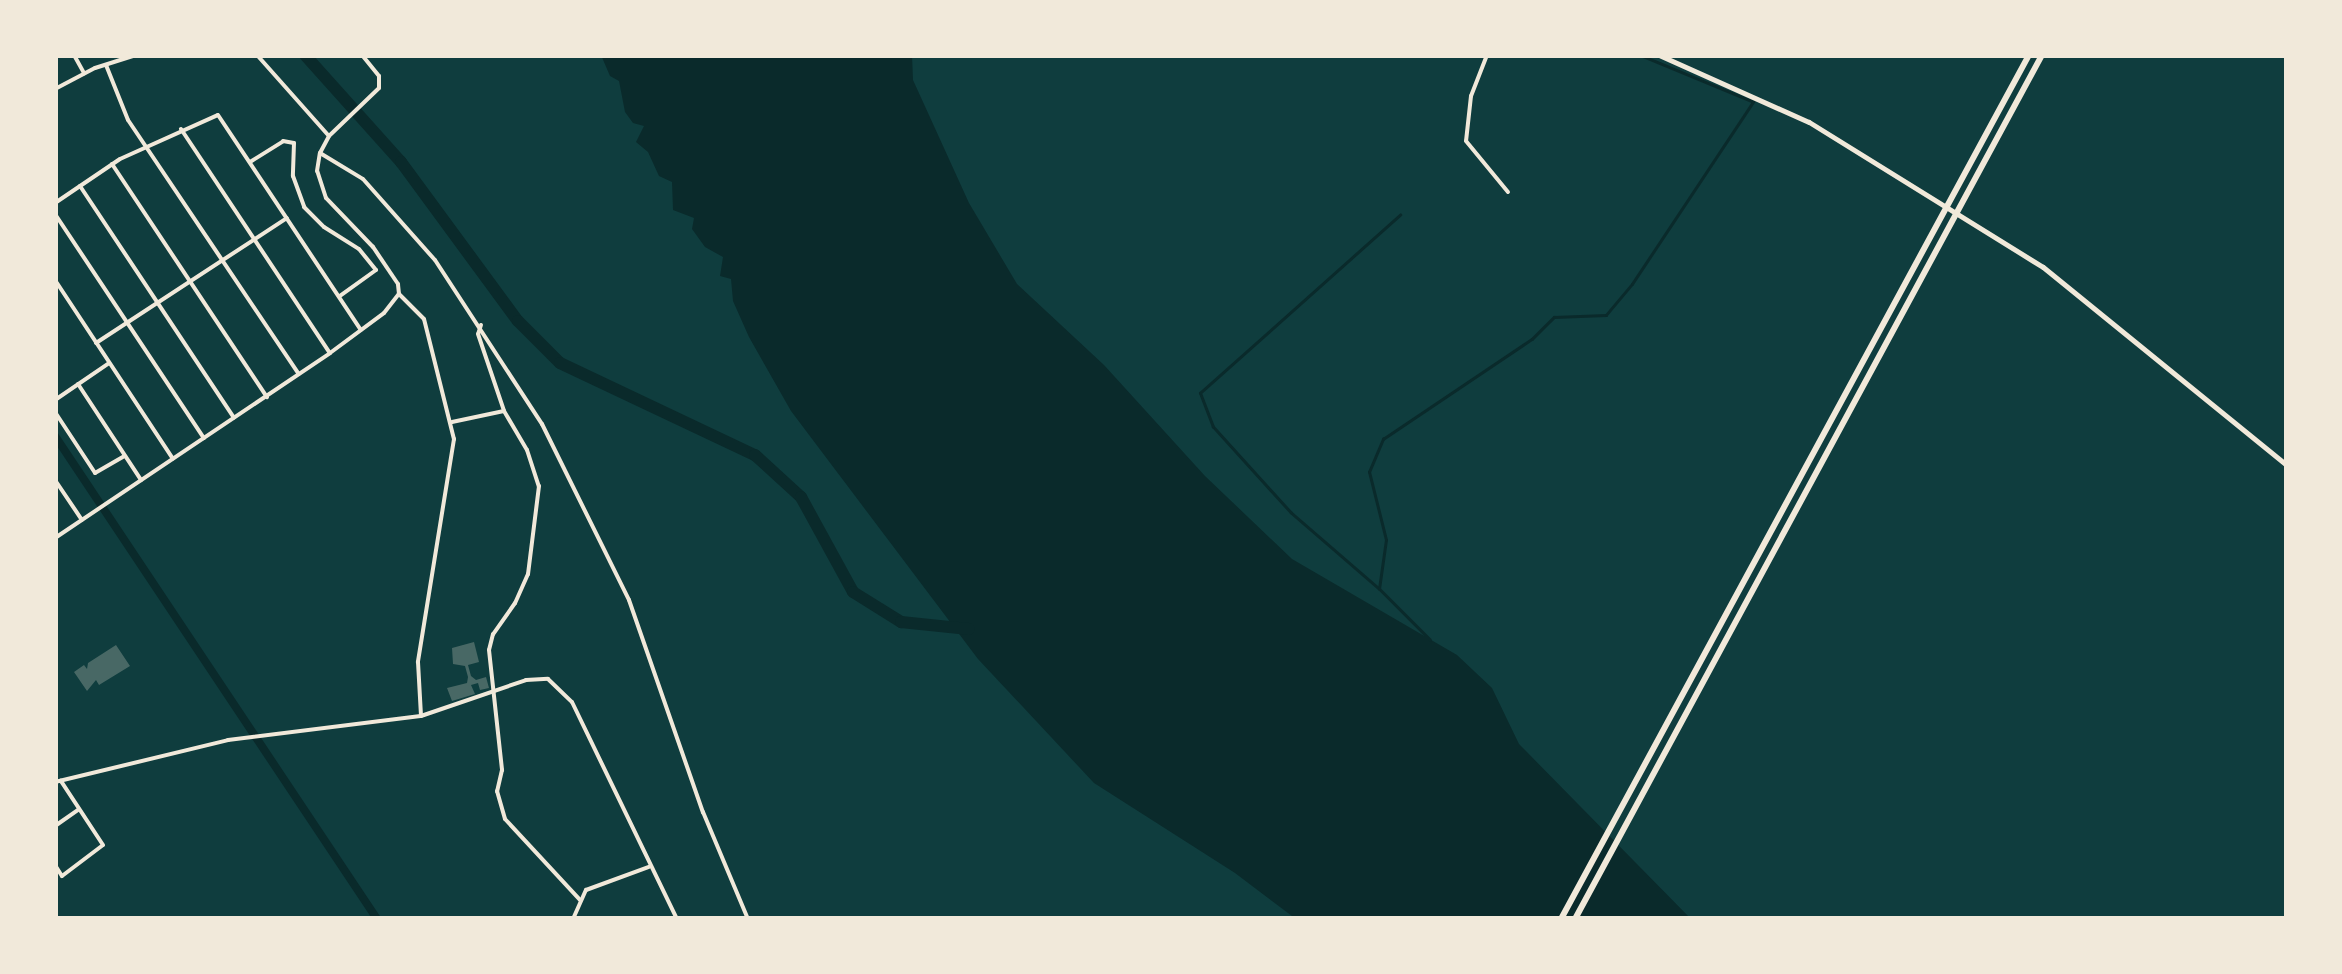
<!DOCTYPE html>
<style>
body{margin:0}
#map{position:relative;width:2342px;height:974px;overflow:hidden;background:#0f3d3e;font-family:"Fira Sans Condensed",sans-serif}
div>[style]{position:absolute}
.water>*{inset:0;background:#0a2a2b}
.stream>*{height:2.5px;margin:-1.25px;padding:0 1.25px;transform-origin:1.25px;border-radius:1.25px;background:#0a2a2b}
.canal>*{height:8px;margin:-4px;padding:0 4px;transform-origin:4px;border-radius:4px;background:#0a2a2b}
.river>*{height:12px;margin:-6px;padding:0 6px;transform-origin:6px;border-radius:6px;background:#0a2a2b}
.building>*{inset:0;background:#486865}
.minor>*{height:4px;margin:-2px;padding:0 2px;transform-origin:2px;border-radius:2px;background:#f1e9da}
.tertiary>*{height:4px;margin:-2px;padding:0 2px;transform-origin:2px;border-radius:2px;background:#f1e9da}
.secondary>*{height:5px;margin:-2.5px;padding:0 2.5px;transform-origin:2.5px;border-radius:2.5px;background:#f1e9da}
.motorway>*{height:6px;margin:-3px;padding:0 3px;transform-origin:3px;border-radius:3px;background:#f1e9da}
span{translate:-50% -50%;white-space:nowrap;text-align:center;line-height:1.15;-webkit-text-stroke:10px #f1e9da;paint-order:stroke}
.frame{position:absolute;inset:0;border:58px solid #f1e9da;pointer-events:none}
</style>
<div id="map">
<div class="water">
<div style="clip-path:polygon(601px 55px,912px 55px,913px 80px,969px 203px,1017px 284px,1104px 365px,1205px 476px,1292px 559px,1457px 655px,1492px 688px,1519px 744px,1691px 919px,1296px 919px,1235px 873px,1094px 783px,978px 659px,791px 411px,749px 337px,733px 301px,731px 279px,720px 276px,723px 257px,705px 247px,692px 229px,694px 218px,673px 210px,672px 182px,659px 176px,648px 152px,636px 142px,644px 126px,633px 123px,625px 112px,619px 81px,610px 76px)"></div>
</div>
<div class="stream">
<div style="left:1379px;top:589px;width:116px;rotate:-139.2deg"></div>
<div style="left:1291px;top:513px;width:116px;rotate:-132.2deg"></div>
<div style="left:1213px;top:427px;width:36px;rotate:-111deg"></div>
<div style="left:1200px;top:393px;width:268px;rotate:-41.7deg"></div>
<div style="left:1430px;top:640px;width:72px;rotate:-135deg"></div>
<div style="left:1379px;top:589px;width:49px;rotate:-81.9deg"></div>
<div style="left:1386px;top:540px;width:70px;rotate:-104deg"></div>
<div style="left:1369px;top:472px;width:36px;rotate:-67deg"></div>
<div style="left:1383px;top:439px;width:179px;rotate:-33.9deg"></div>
<div style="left:1532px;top:339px;width:31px;rotate:-45deg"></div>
<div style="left:1554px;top:317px;width:52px;rotate:-2.2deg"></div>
<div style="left:1606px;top:315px;width:40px;rotate:-50deg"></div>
<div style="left:1632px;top:284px;width:219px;rotate:-56.4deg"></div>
<div style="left:1753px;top:102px;width:123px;rotate:-157.6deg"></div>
</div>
<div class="canal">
<div style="left:55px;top:436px;width:580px;rotate:56.31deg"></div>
</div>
<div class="river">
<div style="left:305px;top:55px;width:144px;rotate:48.1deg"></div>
<div style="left:401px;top:162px;width:197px;rotate:53.7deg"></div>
<div style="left:518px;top:321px;width:59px;rotate:45deg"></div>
<div style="left:560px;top:363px;width:216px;rotate:25.3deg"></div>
<div style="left:755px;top:455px;width:62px;rotate:42.4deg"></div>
<div style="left:801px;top:497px;width:108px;rotate:61.3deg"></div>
<div style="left:853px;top:592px;width:57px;rotate:32deg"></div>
<div style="left:901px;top:622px;width:68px;rotate:5.9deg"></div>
</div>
<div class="building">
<div style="clip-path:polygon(474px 642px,479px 662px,468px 665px,471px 676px,476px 680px,486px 677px,489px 688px,480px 690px,478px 683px,471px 685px,475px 694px,452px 701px,447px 688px,467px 683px,468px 677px,465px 666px,453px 664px,452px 648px)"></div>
<div style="clip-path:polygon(116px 645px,130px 666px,99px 685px,96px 680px,87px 691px,74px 672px,84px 665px,87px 669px,88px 663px)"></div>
</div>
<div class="minor">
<div style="left:74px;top:55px;width:21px;rotate:61deg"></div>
<div style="left:257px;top:55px;width:108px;rotate:48.4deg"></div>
<div style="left:1487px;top:55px;width:44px;rotate:111.3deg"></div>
<div style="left:1471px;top:96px;width:45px;rotate:96.3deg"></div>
<div style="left:1466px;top:141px;width:66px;rotate:50.5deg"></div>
<div style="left:106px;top:65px;width:59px;rotate:68.2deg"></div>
<div style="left:128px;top:120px;width:306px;rotate:56.1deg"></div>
<div style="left:55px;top:89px;width:45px;rotate:-27.7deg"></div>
<div style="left:95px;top:68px;width:43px;rotate:-17.6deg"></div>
<div style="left:181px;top:129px;width:269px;rotate:56.4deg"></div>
<div style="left:320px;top:153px;width:50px;rotate:31.2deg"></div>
<div style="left:363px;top:179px;width:108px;rotate:48.4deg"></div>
<div style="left:435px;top:260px;width:196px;rotate:56.9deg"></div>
<div style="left:542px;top:424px;width:196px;rotate:63.7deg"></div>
<div style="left:629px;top:600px;width:225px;rotate:70.8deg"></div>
<div style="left:703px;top:812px;width:116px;rotate:67.2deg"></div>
<div style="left:250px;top:162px;width:39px;rotate:-32deg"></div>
<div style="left:283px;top:141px;width:11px;rotate:10deg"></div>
<div style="left:294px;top:143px;width:33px;rotate:92deg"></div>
<div style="left:293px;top:176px;width:33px;rotate:70deg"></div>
<div style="left:304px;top:207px;width:28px;rotate:45deg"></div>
<div style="left:324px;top:227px;width:41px;rotate:32.2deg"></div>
<div style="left:359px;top:249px;width:27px;rotate:51deg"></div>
<div style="left:376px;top:270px;width:44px;rotate:144.2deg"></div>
<div style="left:112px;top:164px;width:280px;rotate:56.4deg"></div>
<div style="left:80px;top:186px;width:278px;rotate:56.4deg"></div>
<div style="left:55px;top:203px;width:78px;rotate:-34.1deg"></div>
<div style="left:120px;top:159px;width:107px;rotate:-24.2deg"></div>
<div style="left:218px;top:115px;width:258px;rotate:56.4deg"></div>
<div style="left:55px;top:214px;width:269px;rotate:56.4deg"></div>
<div style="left:55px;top:280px;width:214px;rotate:56.6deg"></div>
<div style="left:399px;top:294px;width:35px;rotate:45deg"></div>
<div style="left:424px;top:319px;width:124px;rotate:76deg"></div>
<div style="left:454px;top:439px;width:226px;rotate:99.2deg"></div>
<div style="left:418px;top:662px;width:54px;rotate:86.8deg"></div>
<div style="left:481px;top:325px;width:9px;rotate:108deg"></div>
<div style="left:478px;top:334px;width:81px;rotate:71.3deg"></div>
<div style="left:504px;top:411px;width:45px;rotate:59.5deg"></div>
<div style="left:527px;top:450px;width:38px;rotate:72deg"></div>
<div style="left:539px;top:486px;width:89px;rotate:97.1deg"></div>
<div style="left:528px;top:574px;width:32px;rotate:114deg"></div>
<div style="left:515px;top:603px;width:38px;rotate:125deg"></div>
<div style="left:493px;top:634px;width:16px;rotate:104deg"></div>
<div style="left:489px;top:650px;width:121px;rotate:83.8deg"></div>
<div style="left:502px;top:770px;width:22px;rotate:103deg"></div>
<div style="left:497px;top:791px;width:29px;rotate:74deg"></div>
<div style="left:505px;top:819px;width:110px;rotate:47.2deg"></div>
<div style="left:96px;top:343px;width:228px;rotate:-33.2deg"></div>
<div style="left:78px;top:384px;width:115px;rotate:56.7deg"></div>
<div style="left:55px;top:400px;width:65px;rotate:-34.4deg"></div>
<div style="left:55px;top:412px;width:73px;rotate:56.7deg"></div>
<div style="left:95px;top:473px;width:34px;rotate:-30deg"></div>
<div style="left:452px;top:422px;width:53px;rotate:-11.9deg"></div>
<div style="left:55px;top:480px;width:48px;rotate:56deg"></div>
<div style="left:55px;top:826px;width:29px;rotate:-35deg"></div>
<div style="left:55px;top:865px;width:13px;rotate:58deg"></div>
<div style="left:62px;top:876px;width:51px;rotate:-37.1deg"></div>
<div style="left:103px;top:845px;width:77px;rotate:-123.3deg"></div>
<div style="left:573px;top:919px;width:32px;rotate:-66deg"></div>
<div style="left:586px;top:890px;width:67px;rotate:-20.1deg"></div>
</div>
<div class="tertiary">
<div style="left:55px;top:538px;width:331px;rotate:-33.9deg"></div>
<div style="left:330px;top:353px;width:67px;rotate:-36.5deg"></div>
<div style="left:384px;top:313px;width:24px;rotate:-52deg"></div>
<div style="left:399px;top:294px;width:10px;rotate:-96deg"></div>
<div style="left:398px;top:284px;width:45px;rotate:-124deg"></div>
<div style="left:373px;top:247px;width:68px;rotate:-133.8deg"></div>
<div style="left:326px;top:198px;width:28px;rotate:-108deg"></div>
<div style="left:317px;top:171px;width:18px;rotate:-81deg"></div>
<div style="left:320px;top:153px;width:19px;rotate:-62deg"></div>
<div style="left:329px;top:136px;width:69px;rotate:-43.8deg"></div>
<div style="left:379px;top:88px;width:12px;rotate:-90deg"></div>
<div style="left:379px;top:76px;width:27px;rotate:-129deg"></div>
<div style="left:55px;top:782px;width:178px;rotate:-13.6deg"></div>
<div style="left:228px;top:740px;width:194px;rotate:-7.1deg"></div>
<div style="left:421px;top:716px;width:111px;rotate:-18.9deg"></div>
<div style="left:526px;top:680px;width:22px;rotate:-3deg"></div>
<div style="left:548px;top:679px;width:33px;rotate:44deg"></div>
<div style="left:572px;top:702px;width:241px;rotate:64.2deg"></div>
</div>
<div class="secondary">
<div style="left:1659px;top:55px;width:164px;rotate:24.1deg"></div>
<div style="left:1809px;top:122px;width:275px;rotate:31.8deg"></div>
<div style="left:2043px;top:267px;width:314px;rotate:39.1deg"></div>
</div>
<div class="motorway">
<div style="left:1561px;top:919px;width:983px;rotate:-61.56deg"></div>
<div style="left:1575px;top:919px;width:982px;rotate:-61.61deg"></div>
</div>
<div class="frame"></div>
</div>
